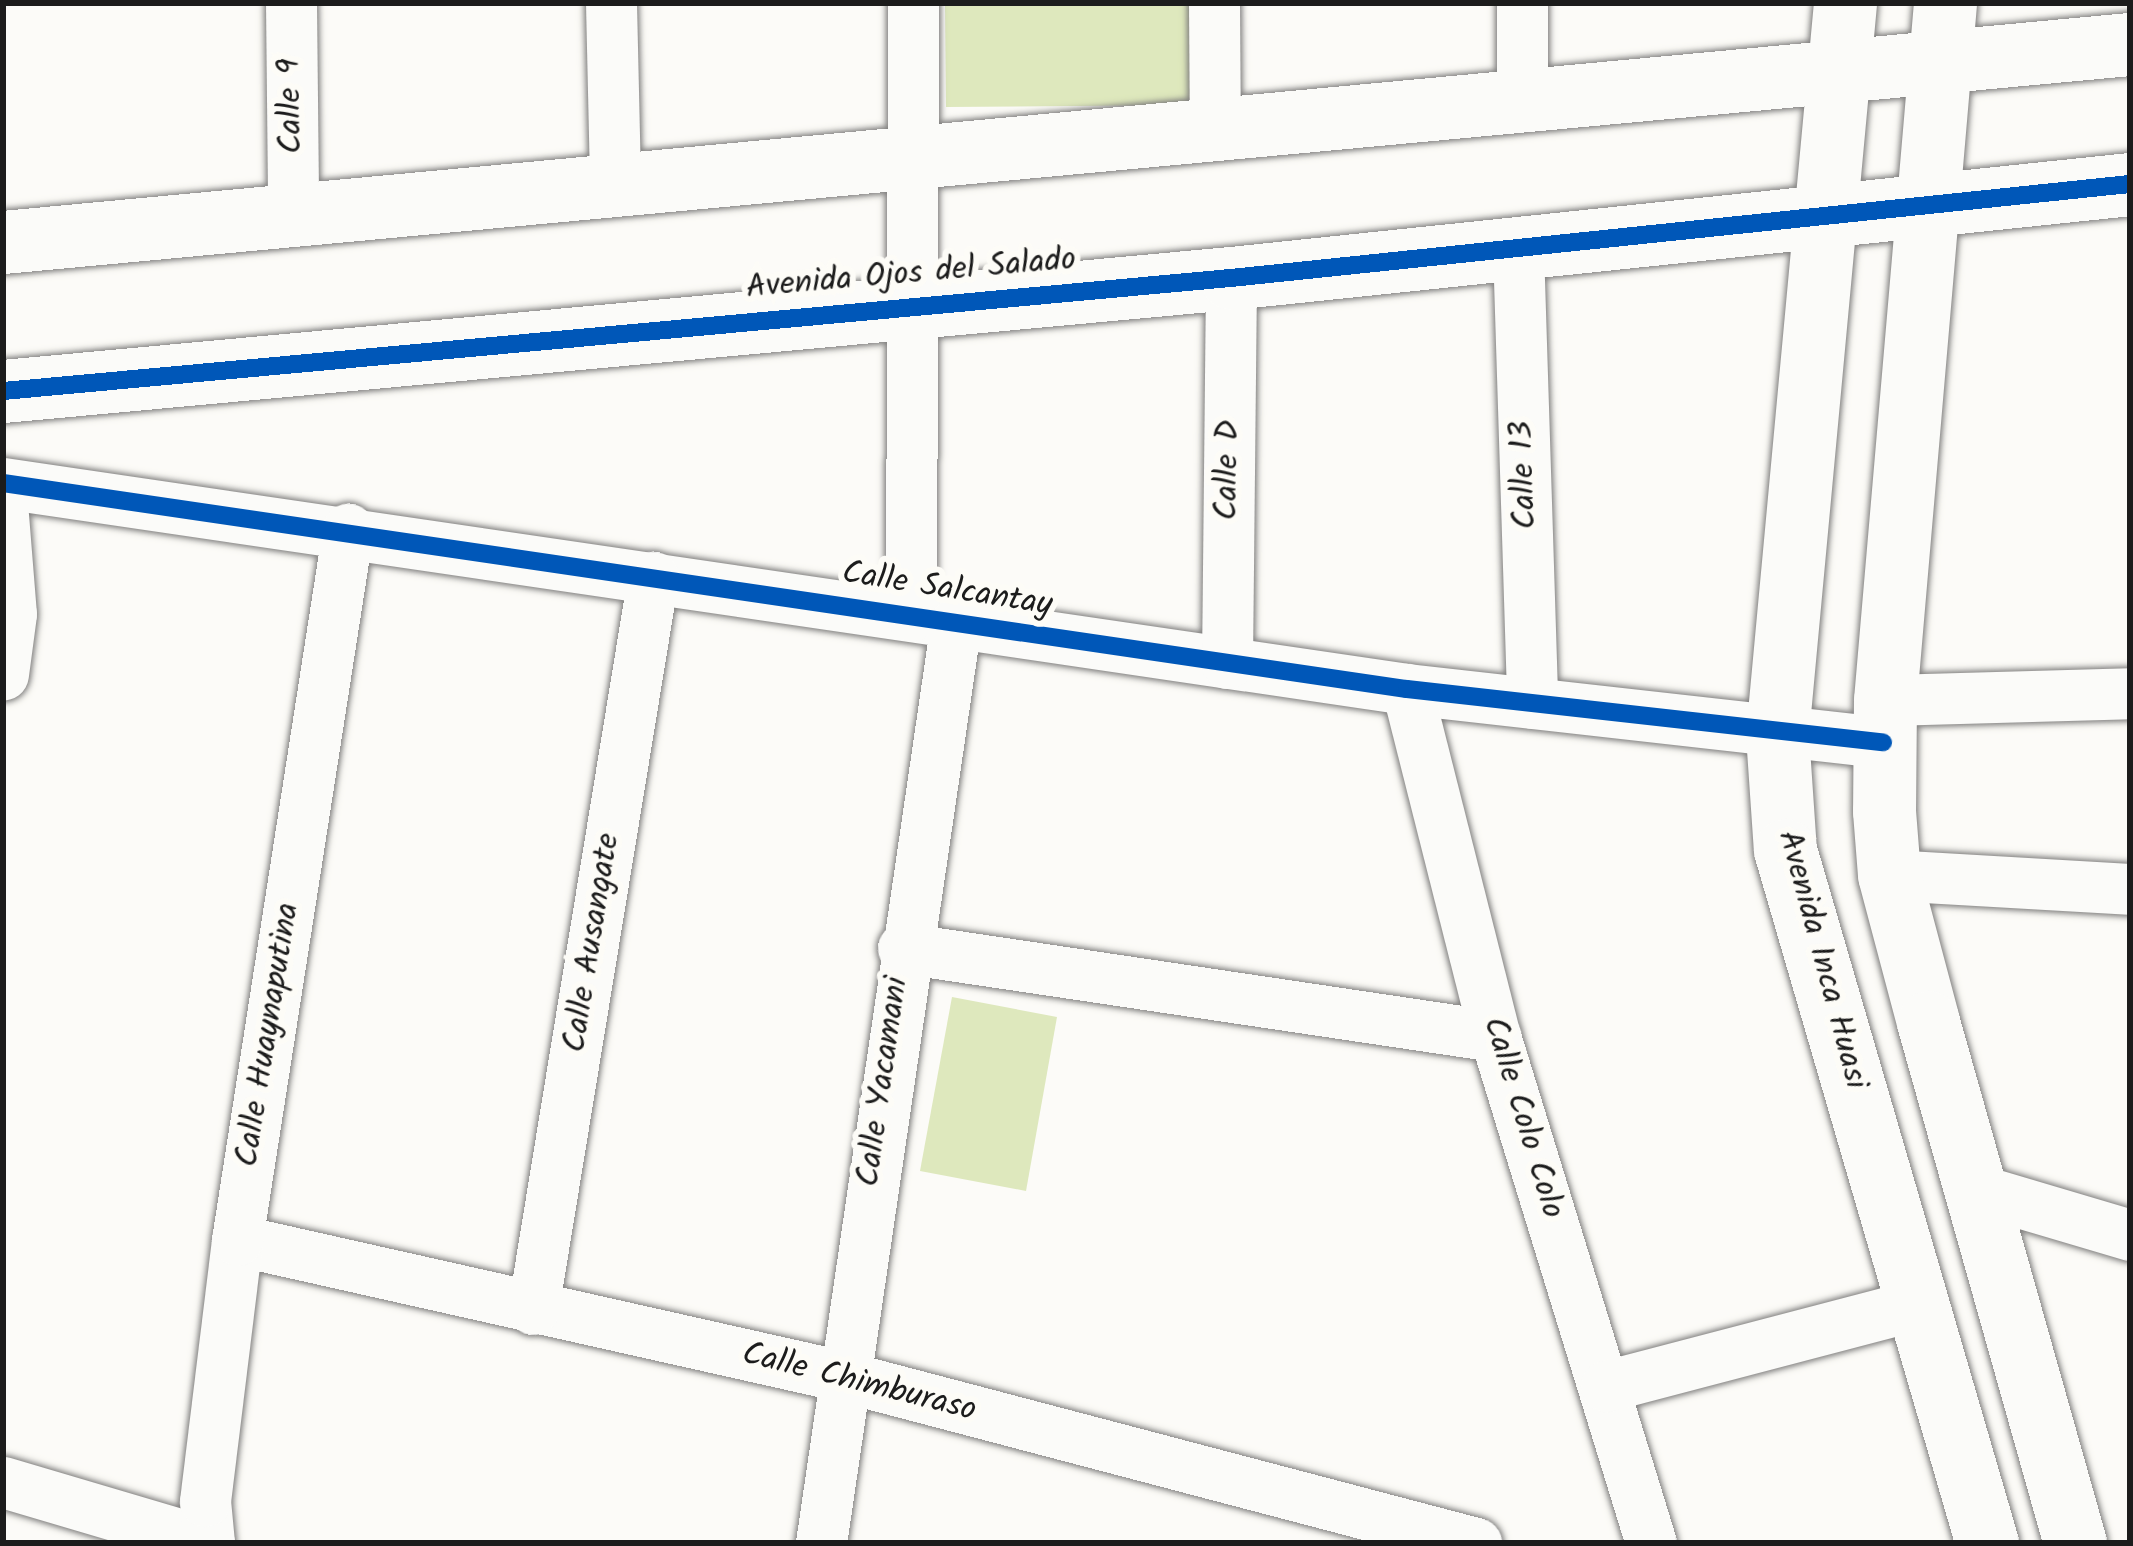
<!DOCTYPE html>
<style>
body{margin:0}
#map{position:relative;width:2133px;height:1546px;overflow:hidden;background:#fcfbf8;font-family:Kalam,sans-serif}
div>[style]{position:absolute}
.green>*{inset:0;background:#dee8bd}
.roads{filter:drop-shadow(0 0 3px #81807f) drop-shadow(0 0 3px #81807f)}
.minor>*{height:51px;margin:-25.5px;padding:0 25.5px;transform-origin:25.5px;border-radius:25.5px;background:#fbfbf9}
.tertiary>*{height:63px;margin:-31.5px;padding:0 31.5px;transform-origin:31.5px;border-radius:31.5px;background:#fbfbf9}
.cycleway>*{height:18px;margin:-9px;padding:0 9px;transform-origin:9px;border-radius:9px;background:#0057b8}
span{translate:-50% -50%;white-space:nowrap;text-align:center;line-height:1.15;-webkit-text-stroke:12px #fdfcf7;paint-order:stroke}
.street-label{font-size:33px;color:#1c1c1c}
.frame{position:absolute;inset:0;border:6px solid #1c1c1c;pointer-events:none}
</style>
<div id="map">
<div class="green">
<div style="clip-path:polygon(945px 3px,1196px 3px,1197px 105px,946px 107px)"></div>
<div style="clip-path:polygon(952px 997px,1057px 1017px,1026px 1191px,920px 1171px)"></div>
</div>
<div class="roads">
<div class="minor">
<div style="left:291px;top:3px;width:207px;rotate:89.4deg"></div>
<div style="left:611px;top:3px;width:179px;rotate:88.7deg"></div>
<div style="left:1214px;top:3px;width:132px;rotate:89.6deg"></div>
<div style="left:1522px;top:3px;width:98px;rotate:90deg"></div>
<div style="left:1518px;top:248px;width:455px;rotate:88.2deg"></div>
<div style="left:3px;top:483px;width:1419px;rotate:8.35deg"></div>
<div style="left:1407px;top:689px;width:479px;rotate:6.4deg"></div>
<div style="left:3px;top:515px;width:99px;rotate:85.4deg"></div>
<div style="left:11px;top:614px;width:61px;rotate:97.6deg"></div>
<div style="left:911px;top:615px;width:612px;rotate:-89.81deg"></div>
<div style="left:1227px;top:663px;width:385px;rotate:-89.4deg"></div>
<div style="left:1407px;top:689px;width:358px;rotate:75.8deg"></div>
<div style="left:1495px;top:1036px;width:530px;rotate:72.9deg"></div>
<div style="left:1885px;top:700px;width:245px;rotate:-1.6deg"></div>
<div style="left:1889px;top:875px;width:241px;rotate:3.3deg"></div>
<div style="left:903px;top:948px;width:599px;rotate:8.46deg"></div>
<div style="left:1975px;top:1189px;width:162px;rotate:16.5deg"></div>
<div style="left:237px;top:1240px;width:620px;rotate:12.67deg"></div>
<div style="left:842px;top:1376px;width:656px;rotate:14.76deg"></div>
<div style="left:533px;top:1309px;width:742px;rotate:-80.69deg"></div>
<div style="left:1606px;top:1386px;width:323px;rotate:-14.7deg"></div>
<div style="left:3px;top:1482px;width:215px;rotate:16.5deg"></div>
<div style="left:209px;top:1543px;width:42px;rotate:-95.4deg"></div>
<div style="left:205px;top:1501px;width:263px;rotate:-83deg"></div>
<div style="left:237px;top:1240px;width:720px;rotate:-81.13deg"></div>
<div style="left:821px;top:1543px;width:931px;rotate:-81.66deg"></div>
</div>
<div class="tertiary">
<div style="left:1845px;top:3px;width:734px;rotate:95.31deg"></div>
<div style="left:1777px;top:734px;width:116px;rotate:86.1deg"></div>
<div style="left:1785px;top:850px;width:722px;rotate:73.75deg"></div>
<div style="left:1945px;top:3px;width:700px;rotate:94.92deg"></div>
<div style="left:1885px;top:700px;width:111px;rotate:90.5deg"></div>
<div style="left:1884px;top:811px;width:64px;rotate:85.5deg"></div>
<div style="left:1889px;top:875px;width:152px;rotate:75.1deg"></div>
<div style="left:1928px;top:1022px;width:541px;rotate:74.24deg"></div>
<div style="left:3px;top:242px;width:2136px;rotate:-5.32deg"></div>
<div style="left:3px;top:391px;width:1233px;rotate:-5.26deg"></div>
<div style="left:1231px;top:278px;width:904px;rotate:-5.97deg"></div>
</div>
</div>
<div class="cycleway">
<div style="left:3px;top:391px;width:1233px;rotate:-5.26deg"></div>
<div style="left:1231px;top:278px;width:904px;rotate:-5.97deg"></div>
<div style="left:3px;top:483px;width:1419px;rotate:8.35deg"></div>
<div style="left:1407px;top:689px;width:479px;rotate:6.4deg"></div>
</div>
<div class="street-label">
<span style="left:292px;top:106px;rotate:-91deg">Calle 9</span>
<span style="left:911px;top:275px;rotate:-5deg">Avenida Ojos del Salado</span>
<span style="left:1229px;top:470px;rotate:-89deg">Calle D</span>
<span style="left:1525px;top:475px;rotate:-92deg">Calle 13</span>
<span style="left:947px;top:590px;rotate:9deg">Calle Salcantay</span>
<span style="left:593px;top:943px;rotate:-81deg">Calle Ausangate</span>
<span style="left:1821px;top:960px;rotate:75deg">Avenida Inca Huasi</span>
<span style="left:269px;top:1035px;rotate:-81deg">Calle Huaynaputina</span>
<span style="left:884px;top:1082px;rotate:-82deg">Calle Yacamani</span>
<span style="left:1522px;top:1118px;rotate:73deg">Calle Colo Colo</span>
<span style="left:859px;top:1383px;rotate:14deg">Calle Chimburaso</span>
</div>
<div class="frame"></div>
</div>
